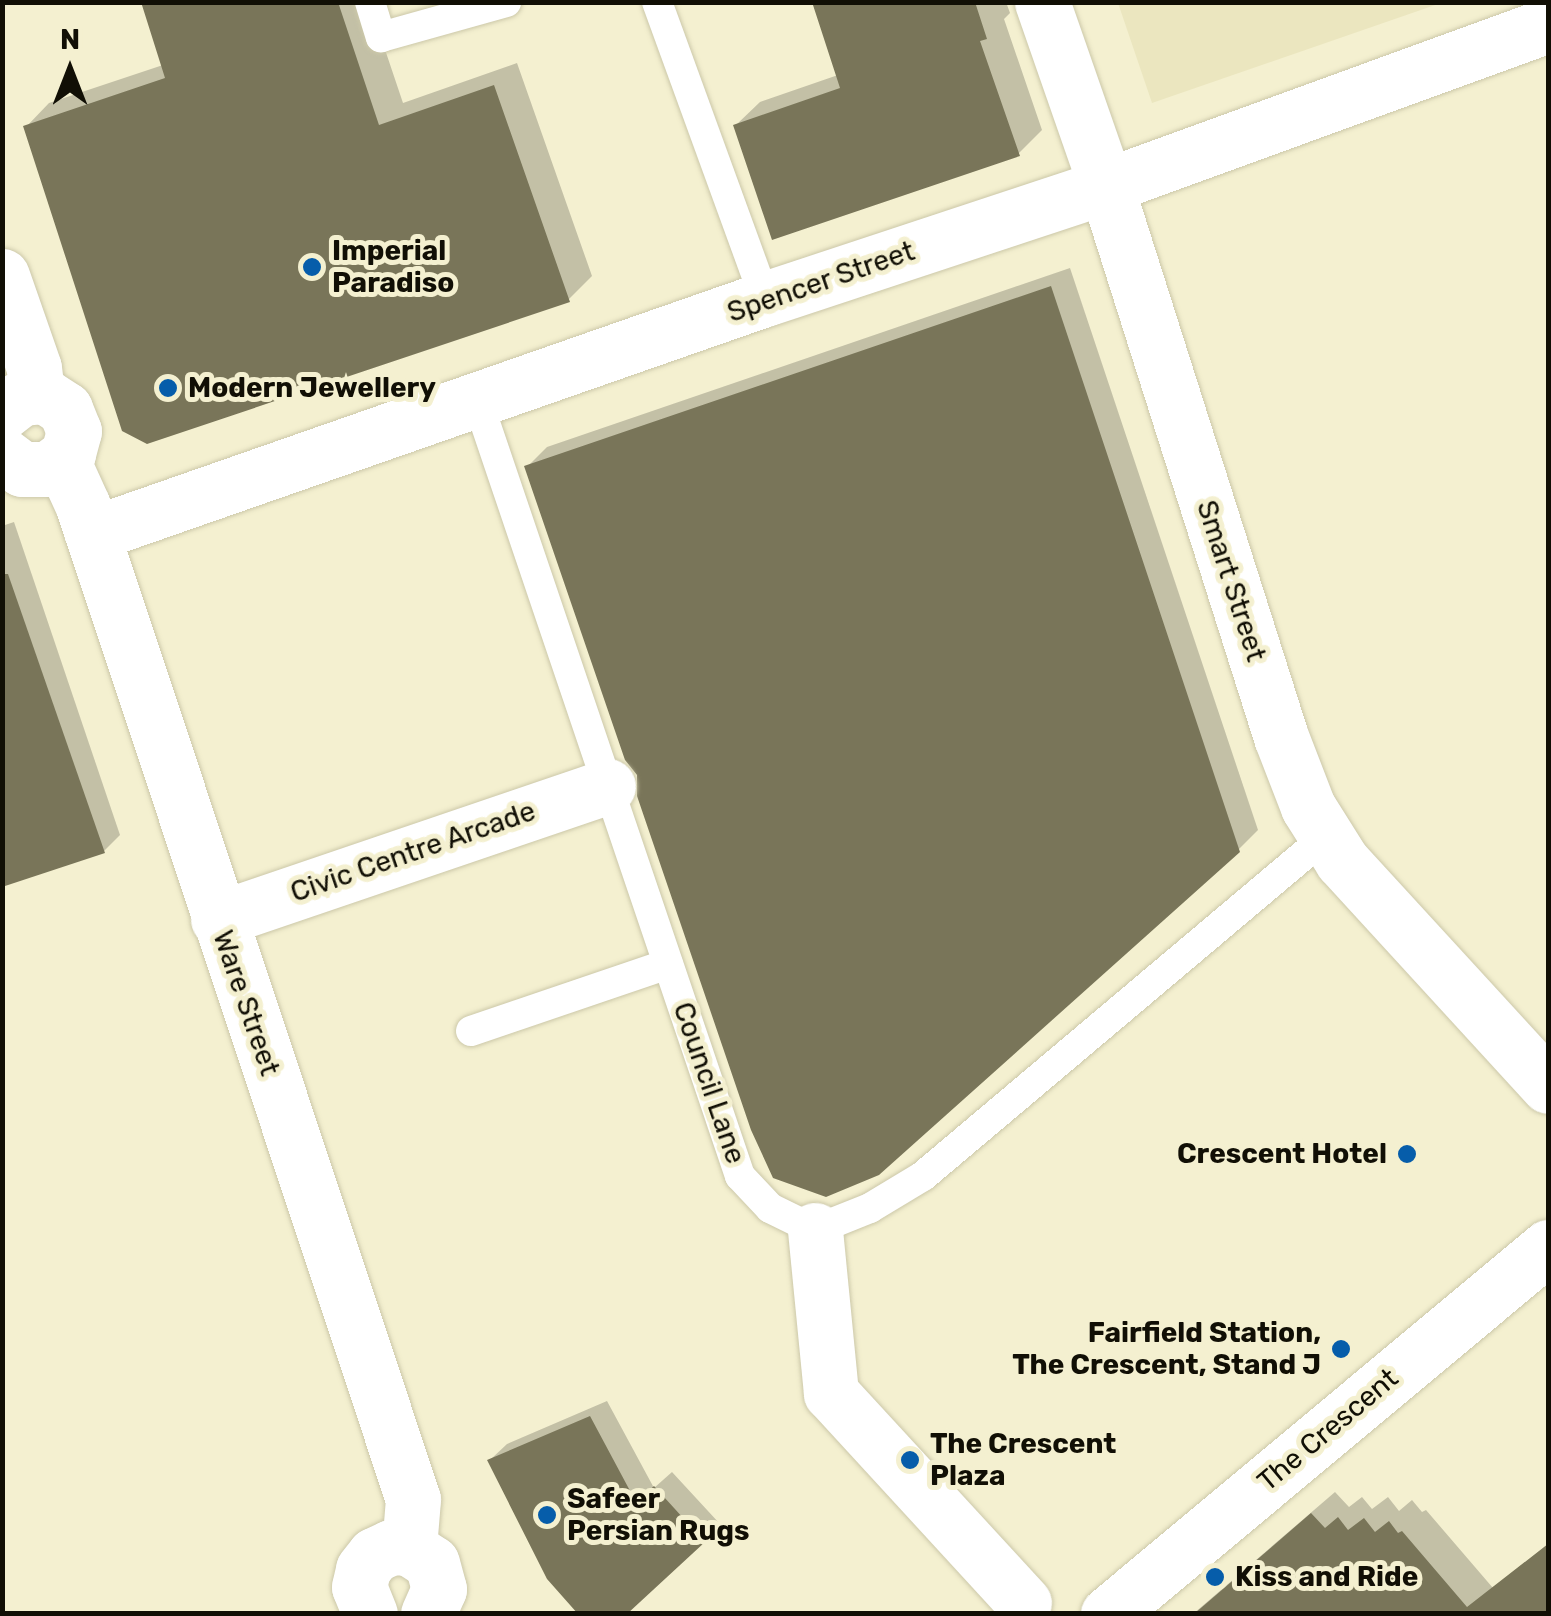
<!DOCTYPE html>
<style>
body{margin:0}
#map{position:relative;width:1551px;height:1616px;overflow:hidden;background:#f4f0d0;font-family:Rubik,sans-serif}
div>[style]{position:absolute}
.built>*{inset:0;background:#ebe6bf}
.shadow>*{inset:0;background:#0003}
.building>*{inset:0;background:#797559}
.roads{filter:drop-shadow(0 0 2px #ccc8a9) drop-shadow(0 0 2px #ccc8a9)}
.lane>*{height:30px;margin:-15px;padding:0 15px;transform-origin:15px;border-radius:15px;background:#fff}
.street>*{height:55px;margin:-27.5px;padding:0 27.5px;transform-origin:27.5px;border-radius:27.5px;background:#fff}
.dots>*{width:28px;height:28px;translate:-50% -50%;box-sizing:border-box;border:5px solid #f4f0d0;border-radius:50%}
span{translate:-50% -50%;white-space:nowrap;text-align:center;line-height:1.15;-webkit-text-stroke:10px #f4f0d0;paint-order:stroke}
.poi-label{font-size:28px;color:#110f05;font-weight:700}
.left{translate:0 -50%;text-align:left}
.right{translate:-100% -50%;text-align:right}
.street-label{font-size:28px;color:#110f05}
.frame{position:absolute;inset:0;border:5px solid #110f05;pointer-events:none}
.north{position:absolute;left:20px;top:20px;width:100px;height:100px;-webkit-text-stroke:8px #f4f0d0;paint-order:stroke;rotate:0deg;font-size:28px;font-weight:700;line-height:40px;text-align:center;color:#110f05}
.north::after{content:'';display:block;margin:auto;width:35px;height:45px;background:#110f05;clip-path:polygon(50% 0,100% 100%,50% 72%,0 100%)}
</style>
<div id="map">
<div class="built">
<div style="clip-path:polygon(1118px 3px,1118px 2px,1441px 3px,1152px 103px)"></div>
</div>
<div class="shadow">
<div style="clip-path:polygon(144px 2px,369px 2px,403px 103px,517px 63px,592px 276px,568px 300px,26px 127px,49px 103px,163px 65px)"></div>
<div style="clip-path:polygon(814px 2px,1006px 2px,1010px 13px,1004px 19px,1042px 130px,1019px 153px,736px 125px,760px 102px,838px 75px)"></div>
<div style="clip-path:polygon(1070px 268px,1258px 830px,1238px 850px,640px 774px,527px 467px,547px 447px)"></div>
<div style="clip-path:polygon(14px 522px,120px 835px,104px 851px,2px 884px,2px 526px)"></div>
<div style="clip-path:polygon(607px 1401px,654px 1488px,672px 1472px,720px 1524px,704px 1541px,490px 1460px,507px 1444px)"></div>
<div style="clip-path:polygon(1335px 1492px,1349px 1507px,1362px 1497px,1372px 1509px,1388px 1497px,1399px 1511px,1412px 1500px,1422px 1512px,1426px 1510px,1493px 1588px,1548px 1544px,1548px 1614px,1193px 1614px)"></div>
</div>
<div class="building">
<div style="clip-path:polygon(141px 2px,338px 2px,379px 125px,494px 85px,570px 302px,147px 444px,122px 431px,23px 126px,165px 78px)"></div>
<div style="clip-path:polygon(812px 2px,975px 2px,987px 39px,980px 41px,1020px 156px,772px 240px,733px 125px,840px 88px)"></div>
<div style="clip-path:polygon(1051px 286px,1240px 852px,879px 1175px,826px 1197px,773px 1178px,751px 1130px,637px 796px,637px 775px,625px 760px,524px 466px)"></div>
<div style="clip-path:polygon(2px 574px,8px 574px,105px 853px,2px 887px)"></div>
<div style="clip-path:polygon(590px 1416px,636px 1502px,654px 1486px,705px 1542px,627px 1614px,578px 1614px,547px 1579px,487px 1460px)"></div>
<div style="clip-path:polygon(1311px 1513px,1325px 1528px,1338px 1517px,1348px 1530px,1364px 1518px,1375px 1532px,1389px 1521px,1398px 1533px,1402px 1531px,1467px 1607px,1548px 1544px,1548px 1614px,1194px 1614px)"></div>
</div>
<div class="roads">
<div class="lane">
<div style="left:370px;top:2px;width:37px;rotate:73deg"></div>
<div style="left:381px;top:37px;width:130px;rotate:-15.6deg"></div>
<div style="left:657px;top:2px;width:316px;rotate:70deg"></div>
<div style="left:478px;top:402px;width:817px;rotate:71.3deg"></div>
<div style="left:740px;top:1176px;width:44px;rotate:46.8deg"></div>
<div style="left:770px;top:1208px;width:50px;rotate:26.1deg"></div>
<div style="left:815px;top:1230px;width:59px;rotate:-21.8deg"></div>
<div style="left:870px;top:1208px;width:62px;rotate:-31.1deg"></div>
<div style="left:923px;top:1176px;width:524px;rotate:-40.13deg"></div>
<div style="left:471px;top:1031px;width:208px;rotate:-18.8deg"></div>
</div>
<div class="street">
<div style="left:1042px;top:2px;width:195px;rotate:70.8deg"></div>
<div style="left:1106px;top:186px;width:578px;rotate:72.38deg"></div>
<div style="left:1281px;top:737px;width:75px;rotate:68.9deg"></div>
<div style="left:1308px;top:807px;width:64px;rotate:57.8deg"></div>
<div style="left:1342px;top:861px;width:305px;rotate:47.5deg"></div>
<div style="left:2px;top:276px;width:97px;rotate:70.8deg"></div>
<div style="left:34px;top:368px;width:26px;rotate:83deg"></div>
<div style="left:2px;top:413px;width:24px;rotate:-38deg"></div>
<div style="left:21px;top:398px;width:24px;rotate:-5deg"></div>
<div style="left:45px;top:396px;width:24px;rotate:33deg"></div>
<div style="left:65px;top:409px;width:24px;rotate:68deg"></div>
<div style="left:74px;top:431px;width:24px;rotate:105deg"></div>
<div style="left:68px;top:454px;width:25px;rotate:143deg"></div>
<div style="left:48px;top:469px;width:26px;rotate:180deg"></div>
<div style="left:22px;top:469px;width:25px;rotate:-143deg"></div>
<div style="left:62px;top:460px;width:51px;rotate:65.5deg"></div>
<div style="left:83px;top:506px;width:1046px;rotate:71.62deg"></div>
<div style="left:413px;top:1499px;width:49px;rotate:94.7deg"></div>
<div style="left:92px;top:534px;width:713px;rotate:-19.25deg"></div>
<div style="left:765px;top:299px;width:359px;rotate:-18.3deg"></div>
<div style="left:1106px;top:186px;width:470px;rotate:-20deg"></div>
<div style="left:218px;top:919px;width:412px;rotate:-18.8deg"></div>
<div style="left:815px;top:1230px;width:164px;rotate:84.4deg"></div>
<div style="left:831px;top:1393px;width:285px;rotate:47.4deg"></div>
<div style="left:370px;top:1614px;width:29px;rotate:-112deg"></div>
<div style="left:359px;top:1587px;width:18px;rotate:-77deg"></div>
<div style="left:363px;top:1569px;width:18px;rotate:-52deg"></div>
<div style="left:374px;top:1555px;width:19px;rotate:-25deg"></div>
<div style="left:391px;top:1547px;width:18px;rotate:3deg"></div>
<div style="left:409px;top:1548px;width:27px;rotate:33deg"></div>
<div style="left:432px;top:1563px;width:27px;rotate:75deg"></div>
<div style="left:439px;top:1589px;width:27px;rotate:114deg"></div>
<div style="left:1108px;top:1614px;width:573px;rotate:-39.83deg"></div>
</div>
</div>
<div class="dots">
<div style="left:312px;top:267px;background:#065daa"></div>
<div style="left:168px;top:388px;background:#065daa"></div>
<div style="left:1407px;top:1154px;background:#065daa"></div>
<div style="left:1341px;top:1349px;background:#065daa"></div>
<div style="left:910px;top:1460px;background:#065daa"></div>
<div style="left:547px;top:1515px;background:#065daa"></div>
<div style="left:1215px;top:1577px;background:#065daa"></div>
</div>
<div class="poi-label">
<span class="left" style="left:332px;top:267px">Imperial<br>Paradiso</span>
<span class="left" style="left:188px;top:388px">Modern Jewellery</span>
<span class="right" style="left:1387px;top:1154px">Crescent Hotel</span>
<span class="right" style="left:1321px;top:1349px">Fairfield Station,<br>The Crescent, Stand J</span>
<span class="left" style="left:930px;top:1460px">The Crescent<br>Plaza</span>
<span class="left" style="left:567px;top:1515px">Safeer<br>Persian Rugs</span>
<span class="left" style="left:1235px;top:1577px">Kiss and Ride</span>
</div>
<div class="street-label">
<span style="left:821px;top:282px;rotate:-19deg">Spencer Street</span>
<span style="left:1231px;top:581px;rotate:72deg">Smart Street</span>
<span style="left:413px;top:852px;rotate:-19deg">Civic Centre Arcade</span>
<span style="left:246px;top:1003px;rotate:71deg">Ware Street</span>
<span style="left:709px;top:1083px;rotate:71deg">Council Lane</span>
<span style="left:1328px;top:1430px;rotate:-40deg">The Crescent</span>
</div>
<div class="frame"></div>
<div class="north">N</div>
</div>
